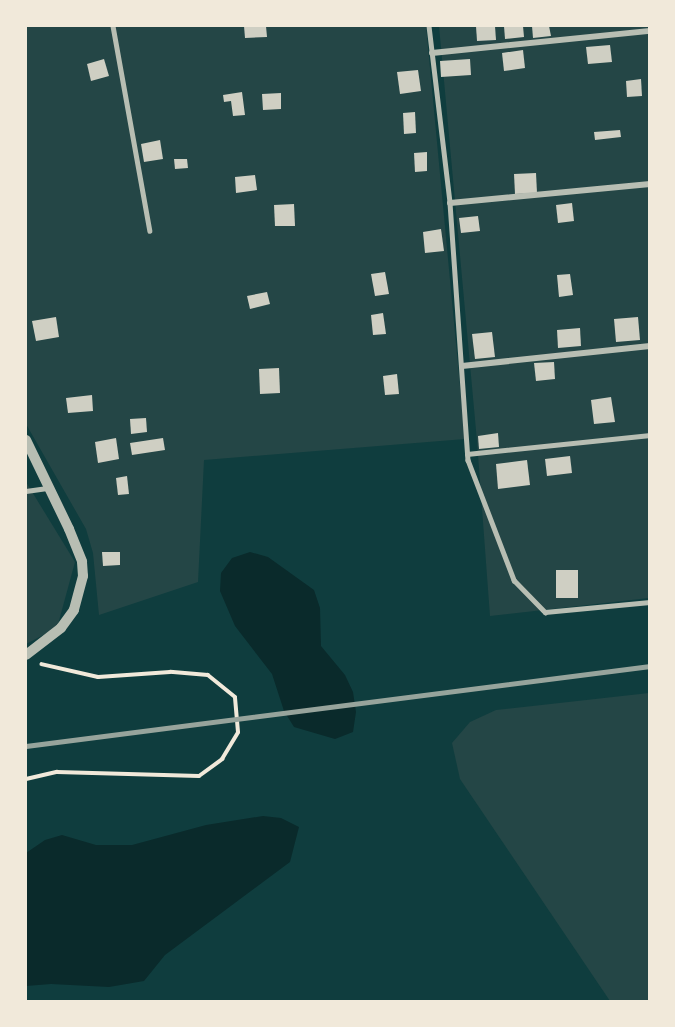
<!DOCTYPE html>
<style>
body{margin:0}
#map{position:relative;width:675px;height:1027px;overflow:hidden;background:#0f3d3e;font-family:"Roboto Condensed",sans-serif}
div>[style]{position:absolute}
.green>*{inset:0;background:#244646}
.water>*{inset:0;background:#0a2a2b}
.building>*{inset:0;background:#cfcfc3}
.path>*{height:4px;margin:-2px;padding:0 2px;transform-origin:2px;border-radius:2px;background:#f1e9da}
.service>*{height:4.5px;margin:-2.25px;padding:0 2.25px;transform-origin:2.25px;border-radius:2.25px;background:#b8beb3}
.minor>*{height:6px;margin:-3px;padding:0 3px;transform-origin:3px;border-radius:3px;background:#b8beb3}
.tertiary>*{height:10px;margin:-5px;padding:0 5px;transform-origin:5px;border-radius:5px;background:#b8beb3}
.rail>*{height:4.5px;margin:-2.25px;padding:0 2.25px;transform-origin:2.25px;border-radius:2.25px;background:#97a49c}
span{translate:-50% -50%;white-space:nowrap;text-align:center;line-height:1.15;-webkit-text-stroke:4.5px #f1e9da;paint-order:stroke}
.frame{position:absolute;inset:0;border:27px solid #f1e9da;pointer-events:none}
</style>
<div id="map">
<div class="green">
<div style="clip-path:polygon(26px 26px,426px 26px,465px 439px,204px 460px,198px 582px,99px 615px,93px 553px,86px 529px,26px 424px)"></div>
<div style="clip-path:polygon(439px 26px,649px 26px,649px 598px,490px 616px,477px 441px)"></div>
<div style="clip-path:polygon(26px 482px,75px 562px,57px 628px,26px 644px)"></div>
<div style="clip-path:polygon(649px 693px,649px 1001px,610px 1001px,460px 779px,452px 743px,470px 722px,496px 710px)"></div>
</div>
<div class="water">
<div style="clip-path:polygon(250px 552px,268px 557px,314px 590px,320px 608px,321px 646px,345px 675px,353px 692px,356px 712px,353px 732px,335px 739px,294px 727px,284px 711px,272px 674px,235px 626px,220px 591px,221px 573px,232px 558px)"></div>
<div style="clip-path:polygon(263px 816px,281px 818px,299px 827px,290px 862px,165px 955px,144px 981px,109px 987px,51px 984px,26px 986px,26px 853px,45px 840px,62px 835px,96px 845px,132px 845px,206px 825px)"></div>
</div>
<div class="building">
<div style="clip-path:polygon(244px 26px,266px 26px,267px 37px,245px 38px)"></div>
<div style="clip-path:polygon(476px 26px,495px 26px,496px 40px,477px 41px)"></div>
<div style="clip-path:polygon(504px 26px,523px 26px,524px 37px,505px 39px)"></div>
<div style="clip-path:polygon(532px 26px,549px 26px,551px 36px,533px 38px)"></div>
<div style="clip-path:polygon(610px 45px,612px 62px,588px 64px,586px 47px)"></div>
<div style="clip-path:polygon(523px 50px,525px 68px,504px 71px,502px 53px)"></div>
<div style="clip-path:polygon(104px 59px,109px 76px,91px 81px,87px 64px)"></div>
<div style="clip-path:polygon(470px 59px,471px 75px,441px 77px,440px 61px)"></div>
<div style="clip-path:polygon(418px 70px,421px 91px,400px 94px,397px 72px)"></div>
<div style="clip-path:polygon(641px 79px,642px 96px,627px 97px,626px 81px)"></div>
<div style="clip-path:polygon(242px 92px,245px 115px,233px 116px,231px 101px,224px 102px,223px 95px)"></div>
<div style="clip-path:polygon(281px 93px,281px 109px,263px 110px,262px 94px)"></div>
<div style="clip-path:polygon(415px 112px,416px 133px,404px 134px,403px 113px)"></div>
<div style="clip-path:polygon(620px 130px,621px 137px,595px 140px,594px 132px)"></div>
<div style="clip-path:polygon(160px 140px,163px 159px,144px 162px,141px 144px)"></div>
<div style="clip-path:polygon(427px 152px,427px 171px,415px 172px,414px 153px)"></div>
<div style="clip-path:polygon(174px 159px,187px 159px,188px 168px,175px 169px)"></div>
<div style="clip-path:polygon(536px 173px,537px 193px,515px 194px,514px 174px)"></div>
<div style="clip-path:polygon(255px 175px,257px 190px,236px 193px,235px 177px)"></div>
<div style="clip-path:polygon(572px 203px,574px 221px,558px 223px,556px 205px)"></div>
<div style="clip-path:polygon(294px 204px,295px 226px,275px 226px,274px 205px)"></div>
<div style="clip-path:polygon(478px 216px,480px 231px,461px 233px,459px 218px)"></div>
<div style="clip-path:polygon(441px 229px,444px 251px,425px 253px,423px 232px)"></div>
<div style="clip-path:polygon(385px 272px,389px 294px,375px 296px,371px 274px)"></div>
<div style="clip-path:polygon(570px 274px,573px 295px,559px 297px,557px 275px)"></div>
<div style="clip-path:polygon(267px 292px,270px 304px,250px 309px,247px 296px)"></div>
<div style="clip-path:polygon(383px 313px,386px 334px,373px 335px,371px 315px)"></div>
<div style="clip-path:polygon(56px 317px,59px 337px,36px 341px,32px 321px)"></div>
<div style="clip-path:polygon(638px 317px,640px 340px,616px 342px,614px 319px)"></div>
<div style="clip-path:polygon(580px 328px,581px 346px,558px 348px,557px 330px)"></div>
<div style="clip-path:polygon(492px 332px,495px 357px,475px 359px,472px 334px)"></div>
<div style="clip-path:polygon(554px 362px,555px 379px,536px 381px,534px 363px)"></div>
<div style="clip-path:polygon(279px 368px,280px 393px,260px 394px,259px 369px)"></div>
<div style="clip-path:polygon(397px 374px,399px 394px,385px 395px,383px 376px)"></div>
<div style="clip-path:polygon(92px 395px,93px 411px,68px 413px,66px 398px)"></div>
<div style="clip-path:polygon(611px 397px,615px 422px,594px 424px,591px 400px)"></div>
<div style="clip-path:polygon(146px 418px,147px 432px,131px 434px,130px 419px)"></div>
<div style="clip-path:polygon(498px 433px,499px 447px,479px 449px,478px 436px)"></div>
<div style="clip-path:polygon(116px 438px,119px 459px,98px 463px,95px 442px)"></div>
<div style="clip-path:polygon(163px 438px,165px 450px,132px 455px,130px 443px)"></div>
<div style="clip-path:polygon(570px 456px,572px 473px,547px 476px,545px 459px)"></div>
<div style="clip-path:polygon(527px 460px,530px 485px,498px 489px,496px 464px)"></div>
<div style="clip-path:polygon(127px 476px,129px 494px,118px 495px,116px 478px)"></div>
<div style="clip-path:polygon(102px 552px,120px 552px,120px 565px,103px 566px)"></div>
<div style="clip-path:polygon(556px 570px,578px 570px,578px 598px,556px 598px)"></div>
</div>
<div class="path">
<div style="left:26px;top:779px;width:32px;rotate:-13deg"></div>
<div style="left:57px;top:772px;width:142px;rotate:1.6deg"></div>
<div style="left:199px;top:776px;width:29px;rotate:-36deg"></div>
<div style="left:222px;top:759px;width:31px;rotate:-59deg"></div>
<div style="left:238px;top:732px;width:35px;rotate:-95deg"></div>
<div style="left:235px;top:697px;width:35px;rotate:-141deg"></div>
<div style="left:208px;top:675px;width:38px;rotate:-175deg"></div>
<div style="left:170px;top:672px;width:72px;rotate:176deg"></div>
<div style="left:98px;top:677px;width:58px;rotate:-167.2deg"></div>
</div>
<div class="service">
<div style="left:113px;top:26px;width:208px;rotate:79.8deg"></div>
<div style="left:429px;top:26px;width:178px;rotate:83.2deg"></div>
<div style="left:450px;top:203px;width:258px;rotate:86deg"></div>
<div style="left:468px;top:460px;width:129px;rotate:69deg"></div>
<div style="left:514px;top:580px;width:45px;rotate:45.9deg"></div>
<div style="left:545px;top:612px;width:105px;rotate:-5.4deg"></div>
<div style="left:467px;top:454px;width:184px;rotate:-5.9deg"></div>
<div style="left:26px;top:491px;width:21px;rotate:-8deg"></div>
</div>
<div class="minor">
<div style="left:432px;top:53px;width:219px;rotate:-5.8deg"></div>
<div style="left:450px;top:203px;width:201px;rotate:-5.4deg"></div>
<div style="left:462px;top:366px;width:189px;rotate:-6.1deg"></div>
</div>
<div class="tertiary">
<div style="left:26px;top:440px;width:99px;rotate:64.2deg"></div>
<div style="left:69px;top:529px;width:35px;rotate:68deg"></div>
<div style="left:82px;top:562px;width:14px;rotate:86deg"></div>
<div style="left:83px;top:576px;width:35px;rotate:105deg"></div>
<div style="left:74px;top:610px;width:22px;rotate:126deg"></div>
<div style="left:61px;top:628px;width:44px;rotate:142.4deg"></div>
</div>
<div class="rail">
<div style="left:26px;top:746px;width:629px;rotate:-7.31deg"></div>
</div>
<div class="frame"></div>
</div>
